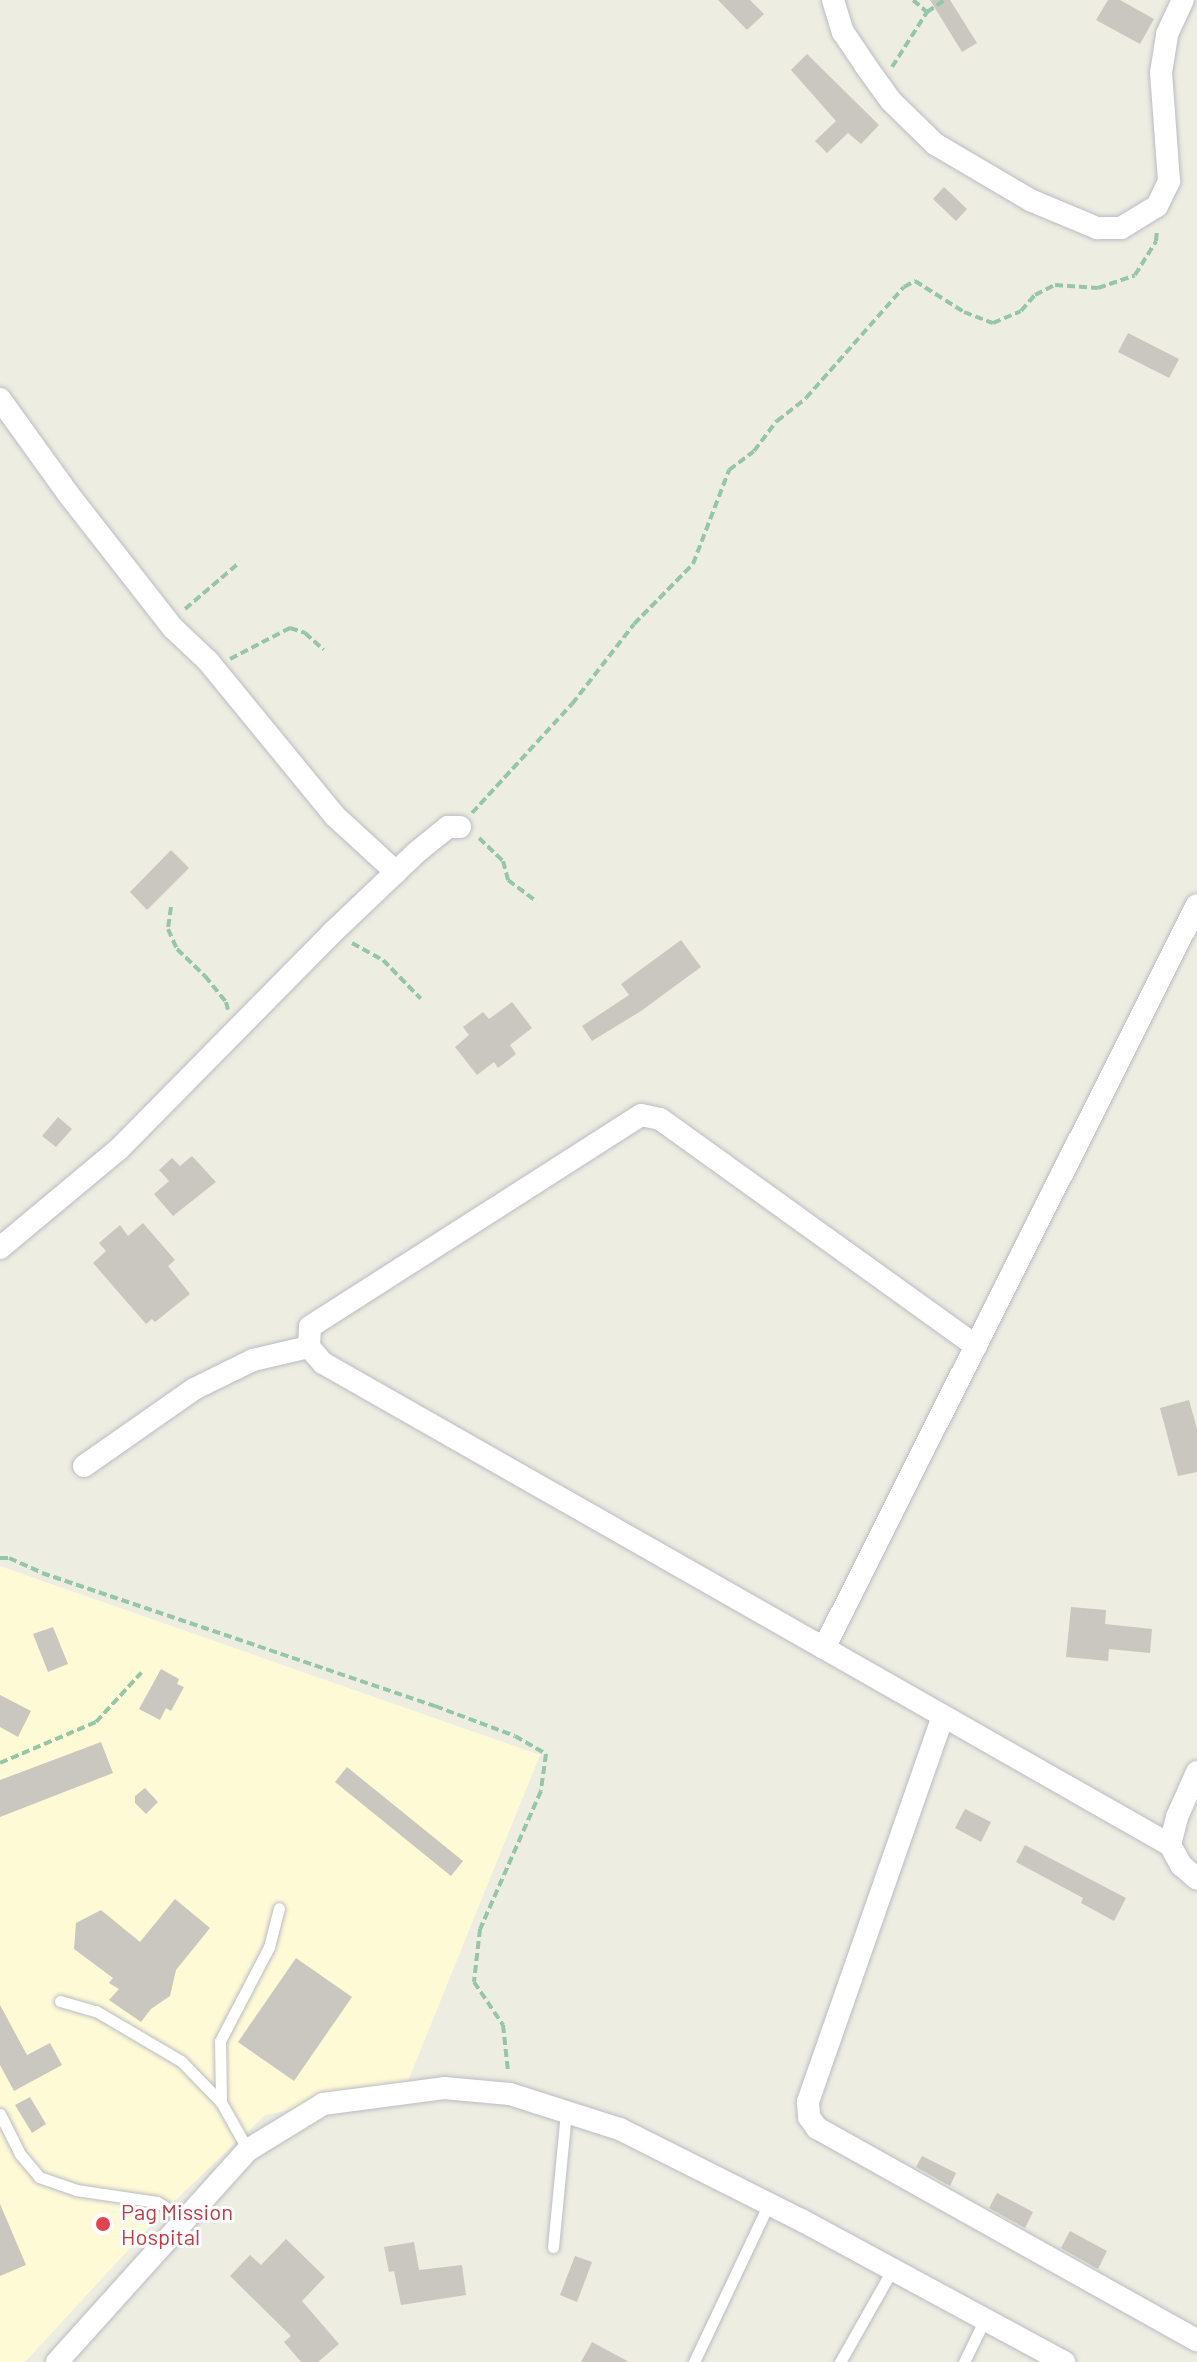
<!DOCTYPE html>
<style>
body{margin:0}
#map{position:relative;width:1197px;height:2362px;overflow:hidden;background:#eeede2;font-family:Barlow,sans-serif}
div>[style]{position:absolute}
.commercial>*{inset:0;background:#fffad6}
.building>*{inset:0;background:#c9c7bf}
.path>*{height:4px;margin-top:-2px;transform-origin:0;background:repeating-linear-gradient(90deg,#95c6a8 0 8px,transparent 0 12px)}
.roads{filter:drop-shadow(0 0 2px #babcc2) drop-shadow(0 0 2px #babcc2)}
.lane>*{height:11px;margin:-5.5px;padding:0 5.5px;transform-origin:5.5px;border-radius:5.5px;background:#fff}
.street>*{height:22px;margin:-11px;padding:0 11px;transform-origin:11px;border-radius:11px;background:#fff}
.dots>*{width:22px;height:22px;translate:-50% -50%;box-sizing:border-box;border:4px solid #fff;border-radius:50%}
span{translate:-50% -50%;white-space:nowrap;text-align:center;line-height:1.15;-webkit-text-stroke:6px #fff;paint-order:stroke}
.health-label{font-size:22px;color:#be3a42}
.left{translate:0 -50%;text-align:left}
</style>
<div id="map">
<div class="commercial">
<div style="clip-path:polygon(0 1566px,540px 1755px,406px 2086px,265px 2115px,165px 2210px,25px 2362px,0 2362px)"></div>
</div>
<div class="building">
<div style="clip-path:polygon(718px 0,750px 0,764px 14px,747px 30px)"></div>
<div style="clip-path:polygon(930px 0,950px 0,977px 43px,962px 52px)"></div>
<div style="clip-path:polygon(1108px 0,1120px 0,1154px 19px,1140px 44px,1096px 20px)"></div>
<div style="clip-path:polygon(807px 54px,879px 125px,861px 144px,848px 133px,827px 153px,815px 141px,836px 121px,791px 70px)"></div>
<div style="clip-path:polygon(944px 187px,967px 209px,956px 221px,933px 199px)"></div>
<div style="clip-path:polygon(1128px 333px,1179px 359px,1169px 378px,1118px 352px)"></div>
<div style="clip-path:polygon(171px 850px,189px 868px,147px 910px,130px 892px)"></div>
<div style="clip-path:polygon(681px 940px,701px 967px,641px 1011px,592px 1041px,582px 1026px,629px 995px,621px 984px)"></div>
<div style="clip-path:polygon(512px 1002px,532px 1028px,510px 1045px,516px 1054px,498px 1068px,494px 1062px,477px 1075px,455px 1047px,469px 1035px,463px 1027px,483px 1012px,489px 1019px)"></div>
<div style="clip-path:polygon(58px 1117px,72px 1129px,56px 1147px,42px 1136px)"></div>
<div style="clip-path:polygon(192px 1156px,216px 1182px,173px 1216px,154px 1194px,169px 1181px,159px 1170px,172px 1158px,180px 1166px)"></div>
<div style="clip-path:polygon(143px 1223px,175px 1260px,168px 1266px,190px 1294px,155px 1322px,152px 1319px,146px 1324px,93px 1263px,106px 1251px,99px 1243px,120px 1225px,128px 1236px)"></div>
<div style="clip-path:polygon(1189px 1400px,1197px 1429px,1197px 1472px,1178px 1476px,1160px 1408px)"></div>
<div style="clip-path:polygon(1071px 1607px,1106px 1610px,1105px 1624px,1152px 1629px,1150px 1653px,1109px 1649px,1108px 1661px,1066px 1657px)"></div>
<div style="clip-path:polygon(53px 1627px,68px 1664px,48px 1672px,33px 1634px)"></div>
<div style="clip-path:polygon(161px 1669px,179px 1679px,177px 1684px,184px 1687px,171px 1711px,166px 1708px,160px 1720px,139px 1709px)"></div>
<div style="clip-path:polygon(0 1695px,31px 1711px,18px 1737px,0 1727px)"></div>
<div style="clip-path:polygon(101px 1742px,113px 1773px,0 1817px,0 1780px)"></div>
<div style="clip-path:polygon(347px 1767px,463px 1861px,451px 1876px,335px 1782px)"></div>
<div style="clip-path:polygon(145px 1788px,158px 1802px,146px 1814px,135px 1803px,135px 1796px)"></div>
<div style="clip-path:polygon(965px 1809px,991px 1822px,981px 1842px,955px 1828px)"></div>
<div style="clip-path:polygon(1025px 1845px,1126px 1898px,1114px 1921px,1081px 1903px,1083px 1898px,1016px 1862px)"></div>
<div style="clip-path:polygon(175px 1899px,210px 1928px,176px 1970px,170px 1996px,151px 2009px,141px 2022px,109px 2000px,119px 1989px,109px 1983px,113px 1978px,74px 1949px,76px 1923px,101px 1910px,140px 1942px)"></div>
<div style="clip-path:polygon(296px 1958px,352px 1997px,294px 2081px,238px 2042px)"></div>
<div style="clip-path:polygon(0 2005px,27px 2055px,50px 2043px,62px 2065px,14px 2091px,0 2065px)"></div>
<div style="clip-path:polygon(30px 2097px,46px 2124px,32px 2133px,15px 2105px)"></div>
<div style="clip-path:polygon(922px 2156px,956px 2173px,950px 2186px,916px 2167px)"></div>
<div style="clip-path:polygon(997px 2193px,1033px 2212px,1025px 2228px,989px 2208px)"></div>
<div style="clip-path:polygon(0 2204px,26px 2265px,0 2276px)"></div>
<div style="clip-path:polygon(1070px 2231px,1107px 2251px,1098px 2269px,1061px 2248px)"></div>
<div style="clip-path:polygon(286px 2239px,325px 2277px,302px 2301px,339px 2344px,318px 2362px,301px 2362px,284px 2342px,291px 2336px,230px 2276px,250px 2255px,261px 2265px)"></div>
<div style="clip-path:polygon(414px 2242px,419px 2270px,462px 2265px,466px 2295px,401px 2305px,394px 2271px,389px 2272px,384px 2247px)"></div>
<div style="clip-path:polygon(575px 2256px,592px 2262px,577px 2302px,560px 2295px)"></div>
<div style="clip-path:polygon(592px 2342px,629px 2362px,581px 2362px)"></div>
</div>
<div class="path">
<div style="left:913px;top:0;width:18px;rotate:41deg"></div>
<div style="left:927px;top:12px;width:22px;rotate:-34deg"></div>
<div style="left:892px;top:67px;width:65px;rotate:-57.5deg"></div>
<div style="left:185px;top:609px;width:72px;rotate:-40.5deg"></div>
<div style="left:230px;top:659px;width:68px;rotate:-27.3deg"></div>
<div style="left:290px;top:628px;width:16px;rotate:18deg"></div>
<div style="left:305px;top:633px;width:25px;rotate:42deg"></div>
<div style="left:472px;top:813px;width:148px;rotate:-47.5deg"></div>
<div style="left:572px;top:704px;width:101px;rotate:-52.2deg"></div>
<div style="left:634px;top:624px;width:84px;rotate:-45.5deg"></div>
<div style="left:693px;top:564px;width:101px;rotate:-69deg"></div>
<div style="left:729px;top:470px;width:31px;rotate:-37deg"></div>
<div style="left:754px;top:451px;width:38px;rotate:-53deg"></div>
<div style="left:777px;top:421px;width:37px;rotate:-38deg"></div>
<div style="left:806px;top:398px;width:148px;rotate:-48.6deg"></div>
<div style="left:904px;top:287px;width:13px;rotate:-29deg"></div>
<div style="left:915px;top:281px;width:58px;rotate:32.3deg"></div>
<div style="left:964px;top:312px;width:31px;rotate:21deg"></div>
<div style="left:993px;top:323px;width:30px;rotate:-23deg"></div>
<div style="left:1021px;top:311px;width:21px;rotate:-49deg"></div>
<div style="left:1035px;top:295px;width:22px;rotate:-27deg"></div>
<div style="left:1055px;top:285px;width:43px;rotate:4deg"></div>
<div style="left:1098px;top:288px;width:39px;rotate:-19deg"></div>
<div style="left:1135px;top:275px;width:40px;rotate:-58deg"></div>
<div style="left:1156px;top:241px;width:11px;rotate:-85deg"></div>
<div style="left:479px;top:838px;width:33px;rotate:44deg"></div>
<div style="left:503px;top:861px;width:20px;rotate:75deg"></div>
<div style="left:508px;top:880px;width:36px;rotate:37deg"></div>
<div style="left:171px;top:907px;width:22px;rotate:98deg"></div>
<div style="left:168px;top:929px;width:22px;rotate:66deg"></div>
<div style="left:177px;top:949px;width:39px;rotate:44deg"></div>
<div style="left:205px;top:976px;width:33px;rotate:51deg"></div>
<div style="left:226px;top:1002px;width:8px;rotate:76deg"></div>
<div style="left:352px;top:943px;width:35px;rotate:29deg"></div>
<div style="left:383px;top:960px;width:54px;rotate:45.7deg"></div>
<div style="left:0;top:1558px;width:9px"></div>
<div style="left:9px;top:1558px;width:36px;rotate:24deg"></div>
<div style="left:42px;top:1573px;width:415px;rotate:18.7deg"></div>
<div style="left:435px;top:1706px;width:85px;rotate:20.6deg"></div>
<div style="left:515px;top:1736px;width:36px;rotate:30deg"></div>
<div style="left:546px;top:1754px;width:37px;rotate:98deg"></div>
<div style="left:541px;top:1791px;width:151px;rotate:113.8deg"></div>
<div style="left:480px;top:1929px;width:53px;rotate:96.5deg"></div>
<div style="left:474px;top:1982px;width:52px;rotate:56deg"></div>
<div style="left:503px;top:2025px;width:46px;rotate:83.8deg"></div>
<div style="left:0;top:1763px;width:104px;rotate:-23.1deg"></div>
<div style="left:96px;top:1722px;width:67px;rotate:-47.4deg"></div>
</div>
<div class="roads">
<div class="lane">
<div style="left:60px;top:2001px;width:37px;rotate:16deg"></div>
<div style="left:96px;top:2011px;width:99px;rotate:30.5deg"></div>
<div style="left:181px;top:2061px;width:57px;rotate:45.7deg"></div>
<div style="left:0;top:2114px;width:45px;rotate:63.4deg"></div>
<div style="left:20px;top:2154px;width:30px;rotate:50deg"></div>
<div style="left:39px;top:2177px;width:39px;rotate:19deg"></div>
<div style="left:76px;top:2190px;width:82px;rotate:8.4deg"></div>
<div style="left:157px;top:2202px;width:33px;rotate:31deg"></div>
<div style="left:248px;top:2150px;width:55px;rotate:-119.4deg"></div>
<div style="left:221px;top:2102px;width:61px;rotate:-90.9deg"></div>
<div style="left:220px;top:2041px;width:106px;rotate:-62.5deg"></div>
<div style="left:269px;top:1947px;width:40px;rotate:-75.6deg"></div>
<div style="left:553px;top:2247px;width:137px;rotate:-84.5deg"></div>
<div style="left:694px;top:2362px;width:176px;rotate:-64.7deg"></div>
<div style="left:840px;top:2362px;width:106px;rotate:-60.5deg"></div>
<div style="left:964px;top:2362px;width:46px;rotate:-64deg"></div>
</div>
<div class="street">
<div style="left:833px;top:0;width:34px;rotate:73deg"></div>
<div style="left:843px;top:32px;width:40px;rotate:56deg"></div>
<div style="left:865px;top:65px;width:44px;rotate:54.2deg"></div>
<div style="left:891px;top:101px;width:62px;rotate:44.3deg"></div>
<div style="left:935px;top:144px;width:110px;rotate:30.5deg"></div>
<div style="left:1030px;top:200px;width:73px;rotate:22.7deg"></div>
<div style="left:1097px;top:228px;width:24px"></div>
<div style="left:1121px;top:228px;width:42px;rotate:-31.4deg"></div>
<div style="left:1157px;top:206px;width:28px;rotate:-64deg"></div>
<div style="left:1169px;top:181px;width:108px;rotate:-94.2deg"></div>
<div style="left:1161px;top:73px;width:39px;rotate:-81deg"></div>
<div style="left:1167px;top:34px;width:38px;rotate:-65deg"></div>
<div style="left:0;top:399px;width:118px;rotate:54.3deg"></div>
<div style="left:69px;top:495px;width:169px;rotate:52deg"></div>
<div style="left:173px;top:628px;width:48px;rotate:43.3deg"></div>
<div style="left:208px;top:661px;width:200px;rotate:50.7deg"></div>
<div style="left:335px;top:816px;width:83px;rotate:42.6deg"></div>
<div style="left:0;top:1248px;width:155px;rotate:-39.8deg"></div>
<div style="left:119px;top:1149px;width:305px;rotate:-45.4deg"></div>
<div style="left:333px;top:932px;width:116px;rotate:-43.6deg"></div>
<div style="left:417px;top:852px;width:40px;rotate:-39deg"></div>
<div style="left:448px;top:827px;width:12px"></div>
<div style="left:976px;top:1346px;width:389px;rotate:-144.3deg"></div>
<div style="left:660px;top:1119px;width:19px;rotate:-168deg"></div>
<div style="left:641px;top:1115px;width:393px;rotate:147.4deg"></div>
<div style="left:310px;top:1327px;width:20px;rotate:93deg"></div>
<div style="left:309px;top:1347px;width:21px;rotate:49deg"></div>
<div style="left:323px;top:1363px;width:975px;rotate:29.64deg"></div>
<div style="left:84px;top:1466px;width:134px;rotate:-35deg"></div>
<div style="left:194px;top:1389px;width:66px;rotate:-26.2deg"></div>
<div style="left:253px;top:1360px;width:57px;rotate:-13.1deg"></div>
<div style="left:824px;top:1648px;width:831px;rotate:-63.34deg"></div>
<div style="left:943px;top:1716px;width:409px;rotate:109.3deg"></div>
<div style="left:808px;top:2102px;width:15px;rotate:86deg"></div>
<div style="left:809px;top:2117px;width:14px;rotate:54deg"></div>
<div style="left:817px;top:2128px;width:435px;rotate:29.2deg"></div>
<div style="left:1197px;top:1772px;width:49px;rotate:114deg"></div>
<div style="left:1177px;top:1817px;width:29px;rotate:104deg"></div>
<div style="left:1170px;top:1845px;width:23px;rotate:61deg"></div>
<div style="left:1181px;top:1865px;width:21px;rotate:41deg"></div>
<div style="left:57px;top:2362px;width:285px;rotate:-48deg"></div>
<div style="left:248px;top:2150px;width:88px;rotate:-31.5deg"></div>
<div style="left:323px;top:2104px;width:122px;rotate:-7.5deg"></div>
<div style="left:444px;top:2088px;width:66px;rotate:5.2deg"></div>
<div style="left:510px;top:2094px;width:115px;rotate:17.7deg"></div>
<div style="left:620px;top:2129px;width:205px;rotate:26.7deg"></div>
<div style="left:803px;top:2221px;width:297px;rotate:28.4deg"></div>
</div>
</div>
<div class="dots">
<div style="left:103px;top:2224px;background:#e0444e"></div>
</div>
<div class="health-label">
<span class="left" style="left:121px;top:2224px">Pag Mission<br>Hospital</span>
</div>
</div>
